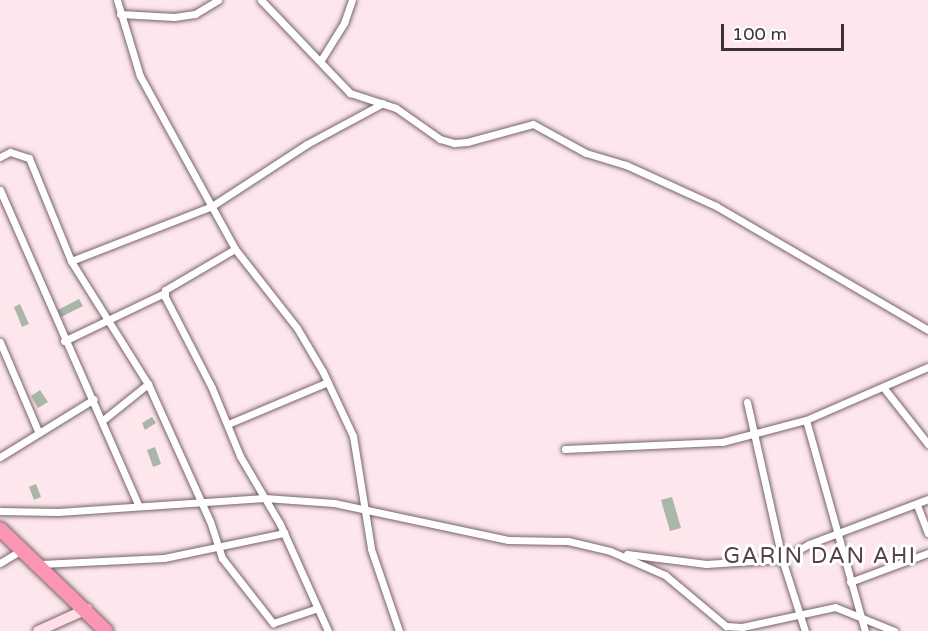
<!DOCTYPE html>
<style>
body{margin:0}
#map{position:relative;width:928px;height:631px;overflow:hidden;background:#fde7ec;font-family:"Varela Round",sans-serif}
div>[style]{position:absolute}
.building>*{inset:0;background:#a9b6a8}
.roads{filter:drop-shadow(0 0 2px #776469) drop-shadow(0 0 2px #776469)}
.street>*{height:7px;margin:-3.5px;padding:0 3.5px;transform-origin:3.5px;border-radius:3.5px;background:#fff}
.secondary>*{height:10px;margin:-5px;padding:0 5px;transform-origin:5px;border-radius:5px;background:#fedfe8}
.highway>*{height:14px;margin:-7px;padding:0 7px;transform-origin:7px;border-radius:7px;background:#fa95b3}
span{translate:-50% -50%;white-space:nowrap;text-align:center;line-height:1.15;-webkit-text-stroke:6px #fff;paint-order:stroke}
.quarter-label{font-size:22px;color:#554448;letter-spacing:1.5px}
.scale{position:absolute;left:721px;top:24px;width:123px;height:27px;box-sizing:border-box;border:3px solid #3a3234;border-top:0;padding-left:8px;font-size:18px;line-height:21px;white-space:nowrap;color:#3a3234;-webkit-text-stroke:4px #fff;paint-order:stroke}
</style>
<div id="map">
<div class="building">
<div style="clip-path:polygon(79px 299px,83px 306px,61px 317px,58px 310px)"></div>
<div style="clip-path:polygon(20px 304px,29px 324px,22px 327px,14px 307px)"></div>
<div style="clip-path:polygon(40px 390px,48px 402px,38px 408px,31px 396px)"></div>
<div style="clip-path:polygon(152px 417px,156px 423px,145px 430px,142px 423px)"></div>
<div style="clip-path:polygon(155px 447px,161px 464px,153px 467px,147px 450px)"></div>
<div style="clip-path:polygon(36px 484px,41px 497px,34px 500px,29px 487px)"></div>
<div style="clip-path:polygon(672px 497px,681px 528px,670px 531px,661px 500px)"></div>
</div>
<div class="roads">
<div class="street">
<div style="left:117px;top:0;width:79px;rotate:73.2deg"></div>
<div style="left:140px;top:76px;width:197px;rotate:61.2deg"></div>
<div style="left:261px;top:0;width:129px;rotate:46.3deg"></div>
<div style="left:350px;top:93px;width:48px;rotate:18.1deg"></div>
<div style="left:396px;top:108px;width:54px;rotate:35.2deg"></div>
<div style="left:440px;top:139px;width:15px;rotate:16deg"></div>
<div style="left:454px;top:143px;width:13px;rotate:-4deg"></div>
<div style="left:467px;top:142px;width:68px;rotate:-15.3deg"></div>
<div style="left:533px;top:124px;width:60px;rotate:28.7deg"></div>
<div style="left:586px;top:153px;width:42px;rotate:16.7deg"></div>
<div style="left:626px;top:165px;width:99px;rotate:24.5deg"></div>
<div style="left:716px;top:206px;width:246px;rotate:30.3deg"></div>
<div style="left:120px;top:14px;width:54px;rotate:3.2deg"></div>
<div style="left:174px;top:17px;width:21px;rotate:-8deg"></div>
<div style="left:195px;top:14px;width:27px;rotate:-31deg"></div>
<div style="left:321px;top:60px;width:44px;rotate:-58.1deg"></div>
<div style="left:344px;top:23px;width:24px;rotate:-71deg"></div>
<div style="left:0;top:157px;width:11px;rotate:-27deg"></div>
<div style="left:10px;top:152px;width:20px;rotate:18deg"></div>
<div style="left:29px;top:158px;width:111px;rotate:67.8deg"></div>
<div style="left:71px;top:261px;width:145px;rotate:58deg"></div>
<div style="left:148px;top:384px;width:150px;rotate:65.7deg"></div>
<div style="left:210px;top:521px;width:39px;rotate:72deg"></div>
<div style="left:222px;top:558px;width:83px;rotate:51.9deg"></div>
<div style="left:273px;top:623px;width:47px;rotate:-18.4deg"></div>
<div style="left:0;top:190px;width:345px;rotate:66.3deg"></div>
<div style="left:71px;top:261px;width:151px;rotate:-21.3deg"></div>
<div style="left:212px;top:206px;width:113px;rotate:-33.1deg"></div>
<div style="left:307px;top:144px;width:86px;rotate:-28.3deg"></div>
<div style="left:64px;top:341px;width:111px;rotate:-25.6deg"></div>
<div style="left:0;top:342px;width:97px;rotate:66.9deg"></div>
<div style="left:883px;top:387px;width:73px;rotate:51.7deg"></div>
<div style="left:747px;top:402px;width:161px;rotate:77.4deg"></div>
<div style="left:782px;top:559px;width:76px;rotate:72.3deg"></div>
<div style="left:103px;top:420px;width:58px;rotate:-38.7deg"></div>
<div style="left:806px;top:420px;width:219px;rotate:74.4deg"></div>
<div style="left:228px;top:424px;width:108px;rotate:-22.8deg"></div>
<div style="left:565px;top:449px;width:157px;rotate:-2.6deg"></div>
<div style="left:722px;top:442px;width:87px;rotate:-14.7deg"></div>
<div style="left:806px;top:420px;width:133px;rotate:-23.5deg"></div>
<div style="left:0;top:457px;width:110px;rotate:-31.7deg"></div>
<div style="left:917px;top:505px;width:30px;rotate:69deg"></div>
<div style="left:0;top:511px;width:58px;rotate:1deg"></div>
<div style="left:58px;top:512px;width:207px;rotate:-3.9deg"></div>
<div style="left:265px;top:498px;width:69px;rotate:4.1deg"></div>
<div style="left:334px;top:503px;width:178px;rotate:12deg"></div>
<div style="left:508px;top:540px;width:60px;rotate:1deg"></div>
<div style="left:568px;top:541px;width:43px;rotate:13.4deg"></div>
<div style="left:610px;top:551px;width:60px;rotate:23.6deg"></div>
<div style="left:665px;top:575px;width:80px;rotate:39.9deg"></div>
<div style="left:726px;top:626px;width:16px;rotate:4deg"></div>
<div style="left:742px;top:627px;width:95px;rotate:-12.1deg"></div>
<div style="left:835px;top:607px;width:64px;rotate:22.1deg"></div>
<div style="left:627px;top:554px;width:80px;rotate:7.2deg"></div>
<div style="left:706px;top:564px;width:76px;rotate:-3.8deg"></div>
<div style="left:782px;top:559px;width:31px;rotate:-29deg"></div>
<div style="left:809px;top:544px;width:127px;rotate:-20.7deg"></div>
<div style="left:0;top:563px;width:27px;rotate:-31deg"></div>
<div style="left:41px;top:564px;width:123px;rotate:-2.8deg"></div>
<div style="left:164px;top:558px;width:123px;rotate:-11.8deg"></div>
<div style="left:850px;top:582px;width:83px;rotate:-20.4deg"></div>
<div style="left:328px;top:631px;width:117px;rotate:-114.2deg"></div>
<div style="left:280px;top:524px;width:79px;rotate:-120.5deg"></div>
<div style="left:240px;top:456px;width:74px;rotate:-112.4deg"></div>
<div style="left:212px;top:388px;width:102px;rotate:-117.3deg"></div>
<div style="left:165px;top:297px;width:7px;rotate:-90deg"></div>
<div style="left:165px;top:290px;width:81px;rotate:-30.4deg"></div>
<div style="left:235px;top:249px;width:100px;rotate:51.9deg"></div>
<div style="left:297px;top:328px;width:51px;rotate:59.4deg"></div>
<div style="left:323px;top:372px;width:71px;rotate:64.9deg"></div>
<div style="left:353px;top:436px;width:114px;rotate:80.9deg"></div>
<div style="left:371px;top:549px;width:87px;rotate:71.1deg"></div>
</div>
<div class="secondary">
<div style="left:38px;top:631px;width:54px;rotate:-24.2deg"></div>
</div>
<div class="highway">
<div style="left:0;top:529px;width:147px;rotate:43.9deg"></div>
</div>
</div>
<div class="quarter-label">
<span style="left:820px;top:557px">GARIN DAN AHI</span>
</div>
<div class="scale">100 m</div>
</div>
